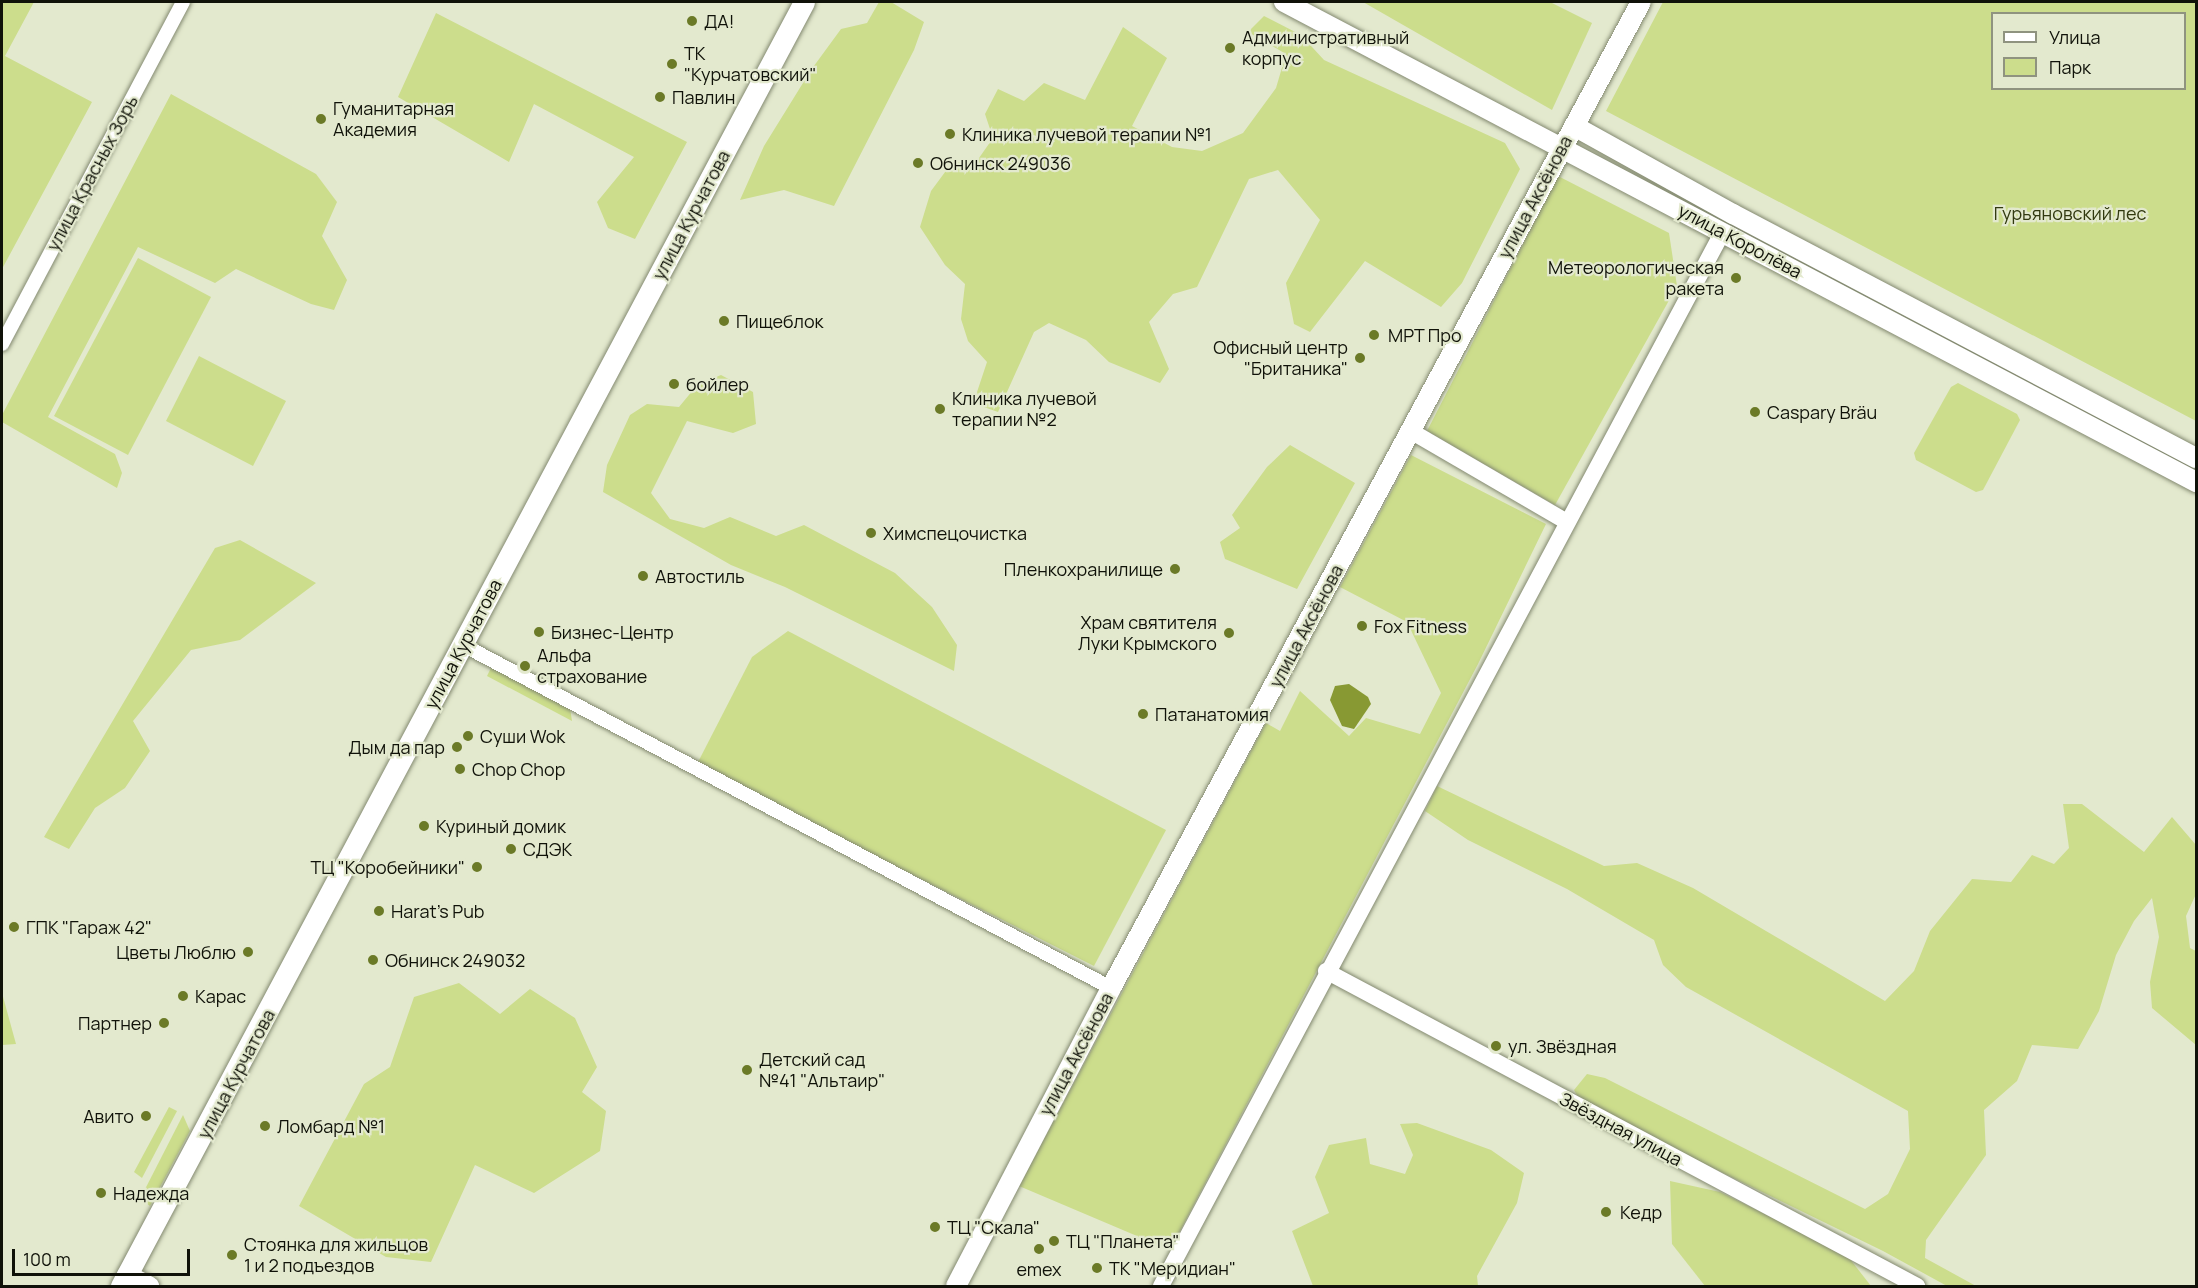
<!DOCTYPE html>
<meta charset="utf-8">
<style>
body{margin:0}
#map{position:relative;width:2198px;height:1288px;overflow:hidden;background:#e3e9ce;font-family:Manrope,sans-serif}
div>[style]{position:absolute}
.green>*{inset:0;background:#ccdd8c}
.water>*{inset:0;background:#893}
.roads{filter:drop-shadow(0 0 2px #838970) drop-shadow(0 0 2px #838970)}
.minor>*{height:14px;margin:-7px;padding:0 7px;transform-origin:7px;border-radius:7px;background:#fff}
.tertiary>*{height:16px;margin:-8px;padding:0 8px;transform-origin:8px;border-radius:8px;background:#fff}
.secondary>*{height:20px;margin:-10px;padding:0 10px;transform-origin:10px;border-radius:10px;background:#fff}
.primary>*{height:21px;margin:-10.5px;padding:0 10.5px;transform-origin:10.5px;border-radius:10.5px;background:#fff}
.dots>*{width:16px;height:16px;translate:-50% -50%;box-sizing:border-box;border:3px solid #e3e9ce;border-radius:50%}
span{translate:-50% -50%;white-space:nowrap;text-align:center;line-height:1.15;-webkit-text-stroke:4.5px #e3e9ce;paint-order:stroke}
.poi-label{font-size:18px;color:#101209}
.left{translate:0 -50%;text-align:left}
.right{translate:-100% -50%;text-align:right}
.street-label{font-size:18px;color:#101209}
.park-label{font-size:18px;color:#31390f}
.frame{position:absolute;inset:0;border:3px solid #101209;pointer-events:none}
.legend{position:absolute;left:1991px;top:12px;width:195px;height:78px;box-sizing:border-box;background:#e3e9ce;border:2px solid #8f937f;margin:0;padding:8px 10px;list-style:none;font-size:18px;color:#101209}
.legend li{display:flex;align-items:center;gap:12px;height:30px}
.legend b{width:30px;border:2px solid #8f937f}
.scale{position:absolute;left:12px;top:1249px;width:178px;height:27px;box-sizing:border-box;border:3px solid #101209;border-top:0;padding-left:8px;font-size:18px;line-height:21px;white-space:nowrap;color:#101209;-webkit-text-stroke:4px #e3e9ce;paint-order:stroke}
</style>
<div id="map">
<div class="green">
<div style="clip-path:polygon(2px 2px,34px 2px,5px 56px,92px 102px,2px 269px)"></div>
<div style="clip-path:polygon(879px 2px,891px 2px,924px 22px,914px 50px,834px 206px,784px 190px,740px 200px,764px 146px,811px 70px,841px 29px,867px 23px)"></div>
<div style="clip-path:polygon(1363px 2px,1550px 2px,1592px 23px,1552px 110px)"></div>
<div style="clip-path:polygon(evenodd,1663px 2px,2196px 2px,2196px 421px,1606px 111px,1663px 2px,1992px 14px,2184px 14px,2184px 88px,1992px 88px,1992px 14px)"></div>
<div style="clip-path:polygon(436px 13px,687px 142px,635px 239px,608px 228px,597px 202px,634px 157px,534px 104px,509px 162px,398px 97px)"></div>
<div style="clip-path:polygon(1264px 16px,1301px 35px,1324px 60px,1505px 143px,1520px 169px,1462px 283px,1441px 307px,1365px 261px,1310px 332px,1294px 324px,1286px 283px,1320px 220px,1278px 170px,1249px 179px,1197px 287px,1173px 294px,1149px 322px,1169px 369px,1160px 383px,1109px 362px,1086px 340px,1049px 323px,1034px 332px,998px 412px,981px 406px,977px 392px,987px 362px,968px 341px,961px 319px,965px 284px,945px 265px,920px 227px,931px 191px,951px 164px,979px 158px,993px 138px,985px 114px,998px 89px,1024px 101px,1044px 83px,1085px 100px,1123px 27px,1167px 58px,1132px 126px,1172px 147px,1202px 151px,1243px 133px,1276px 88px,1286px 54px,1248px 32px)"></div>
<div style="clip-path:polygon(171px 94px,316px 174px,337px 202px,322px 236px,347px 280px,334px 310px,311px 304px,236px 269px,215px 283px,138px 247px,48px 417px,115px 454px,122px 473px,117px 488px,2px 422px,2px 415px)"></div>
<div style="clip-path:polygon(1558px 176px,1669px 233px,1677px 286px,1555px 505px,1427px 431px)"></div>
<div style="clip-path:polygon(138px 258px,211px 297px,128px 455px,54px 416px)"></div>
<div style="clip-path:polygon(199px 356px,286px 401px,253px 466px,166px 421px)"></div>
<div style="clip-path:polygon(721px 375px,753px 392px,756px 424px,733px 433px,687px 421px,651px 493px,670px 519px,704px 528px,730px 517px,776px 536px,804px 525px,895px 573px,932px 607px,957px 645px,954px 671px,785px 587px,731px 565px,603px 492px,607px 465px,630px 415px,647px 404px,679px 407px,698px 384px)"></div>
<div style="clip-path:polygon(1958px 383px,2017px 414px,2020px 420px,1983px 490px,1976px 492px,1916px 460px,1914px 453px,1951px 387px)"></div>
<div style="clip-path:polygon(1290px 445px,1355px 483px,1297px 589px,1225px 559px,1220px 542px,1240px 528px,1232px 515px,1267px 467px)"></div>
<div style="clip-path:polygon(1411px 455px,1546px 524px,1478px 664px,1170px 1250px,1019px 1186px,1266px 723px,1280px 731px,1300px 691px,1349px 736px,1366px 718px,1420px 734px,1441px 693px,1407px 622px,1340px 587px)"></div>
<div style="clip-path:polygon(240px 540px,316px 583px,240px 640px,191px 650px,133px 721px,150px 751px,125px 788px,95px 808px,69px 849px,44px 837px,215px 548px)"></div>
<div style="clip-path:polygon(788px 631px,1166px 830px,1094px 966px,696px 766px,752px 657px)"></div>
<div style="clip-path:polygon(492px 666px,570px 708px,572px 721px,487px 676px)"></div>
<div style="clip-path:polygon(1437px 786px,1604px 866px,1637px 863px,1693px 888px,1885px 1001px,1914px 971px,1930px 931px,1972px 879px,2011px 882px,2032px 855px,2054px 864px,2069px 848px,2063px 804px,2082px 804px,2144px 852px,2172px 817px,2196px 845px,2196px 894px,2186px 916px,2190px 948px,2196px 951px,2196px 1045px,2152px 1008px,2150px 982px,2159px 937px,2152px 898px,2134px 921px,2116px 955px,2099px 1011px,2078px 1049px,2032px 1045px,2017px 1081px,1984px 1110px,1986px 1155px,1926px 1240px,1925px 1258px,1976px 1286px,1947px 1286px,1883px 1251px,1582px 1104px,1574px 1090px,1587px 1074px,1605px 1078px,1865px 1209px,1888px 1194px,1910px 1149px,1908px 1111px,1686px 987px,1663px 965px,1654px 940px,1567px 889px,1468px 840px,1425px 811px)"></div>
<div style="clip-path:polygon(459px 983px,500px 1014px,530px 989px,575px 1018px,597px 1067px,582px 1092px,606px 1111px,600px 1151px,534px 1193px,475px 1165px,431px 1262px,386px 1257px,299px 1206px,364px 1084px,390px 1067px,414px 997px)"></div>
<div style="clip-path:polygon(2px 993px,16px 1044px,2px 1045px)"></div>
<div style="clip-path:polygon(169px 1107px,177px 1111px,142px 1178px,134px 1172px)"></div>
<div style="clip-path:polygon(183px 1115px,190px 1131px,150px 1206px,140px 1199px)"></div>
<div style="clip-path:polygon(1417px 1123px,1491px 1150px,1524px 1173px,1517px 1203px,1477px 1276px,1478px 1286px,1313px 1286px,1292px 1231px,1329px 1213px,1315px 1177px,1329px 1145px,1366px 1138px,1370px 1164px,1405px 1174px,1413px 1155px,1400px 1124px)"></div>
<div style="clip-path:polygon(1670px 1181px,1720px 1192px,1846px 1254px,1871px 1286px,1705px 1286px,1672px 1244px)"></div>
</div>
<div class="water">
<div style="clip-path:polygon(1349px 684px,1368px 697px,1371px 704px,1354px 729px,1342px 726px,1330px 700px,1335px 686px)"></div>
</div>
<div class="roads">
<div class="minor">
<div style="left:2px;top:344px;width:387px;rotate:-62.1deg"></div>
<div style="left:463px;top:645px;width:733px;rotate:27.89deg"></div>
</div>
<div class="tertiary">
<div style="left:1409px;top:430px;width:183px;rotate:30.2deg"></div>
<div style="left:1326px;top:971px;width:670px;rotate:28.06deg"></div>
<div style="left:1161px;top:1286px;width:1193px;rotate:-61.95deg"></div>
</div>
<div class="secondary">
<div style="left:1284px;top:2px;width:1031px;rotate:27.76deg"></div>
<div style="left:1574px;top:126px;width:182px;rotate:29deg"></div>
<div style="left:1733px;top:214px;width:523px;rotate:27.79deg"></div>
<div style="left:127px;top:1275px;width:25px;rotate:27deg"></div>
<div style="left:956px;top:1286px;width:336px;rotate:-62.5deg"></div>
<div style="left:1111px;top:988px;width:1119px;rotate:-61.74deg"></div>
</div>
<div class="primary">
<div style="left:121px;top:1286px;width:1454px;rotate:-61.99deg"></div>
</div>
</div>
<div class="dots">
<div style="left:692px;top:21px;background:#6b7a27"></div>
<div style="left:1230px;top:48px;background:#6b7a27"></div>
<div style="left:672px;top:64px;background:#6b7a27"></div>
<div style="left:660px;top:97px;background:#6b7a27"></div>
<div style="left:321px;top:119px;background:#6b7a27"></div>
<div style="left:950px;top:134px;background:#6b7a27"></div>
<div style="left:918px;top:163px;background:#6b7a27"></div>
<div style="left:1736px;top:278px;background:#6b7a27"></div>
<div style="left:724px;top:321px;background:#6b7a27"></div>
<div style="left:1374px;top:335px;background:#6b7a27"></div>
<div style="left:1360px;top:358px;background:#6b7a27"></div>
<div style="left:674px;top:384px;background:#6b7a27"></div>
<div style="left:940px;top:409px;background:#6b7a27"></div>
<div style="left:1755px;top:412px;background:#6b7a27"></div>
<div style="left:871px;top:533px;background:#6b7a27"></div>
<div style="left:1175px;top:569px;background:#6b7a27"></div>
<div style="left:643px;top:576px;background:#6b7a27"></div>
<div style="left:1362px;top:626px;background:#6b7a27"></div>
<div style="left:539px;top:632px;background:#6b7a27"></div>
<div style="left:1229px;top:633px;background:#6b7a27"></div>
<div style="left:525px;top:666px;background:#6b7a27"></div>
<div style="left:1143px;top:714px;background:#6b7a27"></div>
<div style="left:468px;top:736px;background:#6b7a27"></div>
<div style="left:457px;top:747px;background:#6b7a27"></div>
<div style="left:460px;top:769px;background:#6b7a27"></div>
<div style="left:424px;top:826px;background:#6b7a27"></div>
<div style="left:511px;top:849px;background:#6b7a27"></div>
<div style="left:477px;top:867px;background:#6b7a27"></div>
<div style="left:379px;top:911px;background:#6b7a27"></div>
<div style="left:14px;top:927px;background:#6b7a27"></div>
<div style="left:248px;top:952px;background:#6b7a27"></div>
<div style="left:373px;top:960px;background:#6b7a27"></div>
<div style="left:183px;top:996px;background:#6b7a27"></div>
<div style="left:164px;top:1023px;background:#6b7a27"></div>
<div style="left:1496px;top:1046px;background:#6b7a27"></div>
<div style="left:747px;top:1070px;background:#6b7a27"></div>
<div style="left:146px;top:1116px;background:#6b7a27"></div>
<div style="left:265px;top:1126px;background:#6b7a27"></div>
<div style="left:101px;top:1193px;background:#6b7a27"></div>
<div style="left:1606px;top:1212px;background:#6b7a27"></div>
<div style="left:935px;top:1227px;background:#6b7a27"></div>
<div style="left:1054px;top:1241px;background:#6b7a27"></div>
<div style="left:1039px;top:1249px;background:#6b7a27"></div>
<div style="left:232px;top:1255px;background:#6b7a27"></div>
<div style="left:1097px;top:1268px;background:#6b7a27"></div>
</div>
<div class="poi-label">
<span class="left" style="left:704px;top:21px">ДА!</span>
<span class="left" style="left:1242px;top:48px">Административный<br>корпус</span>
<span class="left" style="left:684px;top:64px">ТК<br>"Курчатовский"</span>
<span class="left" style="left:672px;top:97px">Павлин</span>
<span class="left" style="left:333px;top:119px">Гуманитарная<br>Академия</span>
<span class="left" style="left:962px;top:134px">Клиника лучевой терапии №1</span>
<span class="left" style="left:930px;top:163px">Обнинск 249036</span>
<span class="right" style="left:1724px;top:278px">Метеорологическая<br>ракета</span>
<span class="left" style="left:736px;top:321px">Пищеблок</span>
<span class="left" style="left:1388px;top:335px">МРТ Про</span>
<span class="right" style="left:1348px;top:358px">Офисный центр<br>"Британика"</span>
<span class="left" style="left:686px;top:384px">бойлер</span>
<span class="left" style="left:952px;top:409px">Клиника лучевой<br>терапии №2</span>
<span class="left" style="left:1767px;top:412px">Caspary Bräu</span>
<span class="left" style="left:883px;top:533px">Химспецочистка</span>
<span class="right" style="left:1163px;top:569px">Пленкохранилище</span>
<span class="left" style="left:655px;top:576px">Автостиль</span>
<span class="right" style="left:1217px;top:633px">Храм святителя<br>Луки Крымского</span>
<span class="left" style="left:1374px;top:626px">Fox Fitness</span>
<span class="left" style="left:551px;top:632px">Бизнес-Центр</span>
<span class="left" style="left:537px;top:666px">Альфа<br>страхование</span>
<span class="left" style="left:1155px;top:714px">Патанатомия</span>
<span class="left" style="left:480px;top:736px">Суши Wok</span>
<span class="right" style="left:445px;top:747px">Дым да пар</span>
<span class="left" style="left:472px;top:769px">Chop Chop</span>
<span class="left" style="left:436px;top:826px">Куриный домик</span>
<span class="left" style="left:523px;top:849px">СДЭК</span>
<span class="right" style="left:465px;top:867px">ТЦ "Коробейники"</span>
<span class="left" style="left:391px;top:911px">Harat's Pub</span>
<span class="left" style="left:26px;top:927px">ГПК "Гараж 42"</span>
<span class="right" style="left:236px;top:952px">Цветы Люблю</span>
<span class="left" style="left:385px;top:960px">Обнинск 249032</span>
<span class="left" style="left:195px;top:996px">Карас</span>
<span class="right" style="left:152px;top:1023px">Партнер</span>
<span class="left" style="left:1508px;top:1046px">ул. Звёздная</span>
<span class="left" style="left:759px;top:1070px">Детский сад<br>№41 "Альтаир"</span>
<span class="right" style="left:134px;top:1116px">Авито</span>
<span class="left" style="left:277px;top:1126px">Ломбард №1</span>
<span class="left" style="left:113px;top:1193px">Надежда</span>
<span class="left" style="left:1620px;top:1212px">Кедр</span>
<span class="left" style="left:947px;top:1227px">ТЦ "Скала"</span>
<span class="left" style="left:1066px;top:1241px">ТЦ "Планета"</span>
<span class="left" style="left:244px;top:1255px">Стоянка для жильцов<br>1 и 2 подъездов</span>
<span class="left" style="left:1109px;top:1268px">ТК "Меридиан"</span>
<span style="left:1039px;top:1269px">emex</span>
</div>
<div class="street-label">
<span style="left:92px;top:173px;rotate:-62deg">улица Красных Зорь</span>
<span style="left:1535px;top:197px;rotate:-62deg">улица Аксёнова</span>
<span style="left:691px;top:215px;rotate:-62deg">улица Курчатова</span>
<span style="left:1740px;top:241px;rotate:28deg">улица Королёва</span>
<span style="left:1306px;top:626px;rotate:-62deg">улица Аксёнова</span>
<span style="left:463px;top:644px;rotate:-62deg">улица Курчатова</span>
<span style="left:1076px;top:1054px;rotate:-62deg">улица Аксёнова</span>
<span style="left:236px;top:1074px;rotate:-62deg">улица Курчатова</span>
<span style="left:1621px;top:1129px;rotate:28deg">Звёздная улица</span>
</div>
<div class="park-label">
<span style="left:2070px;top:213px">Гурьяновский лес</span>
</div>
<div class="frame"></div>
<ul class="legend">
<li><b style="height:8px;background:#fff"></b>Улица</li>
<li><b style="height:16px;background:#ccdd8c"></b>Парк</li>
</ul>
<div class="scale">100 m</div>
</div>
